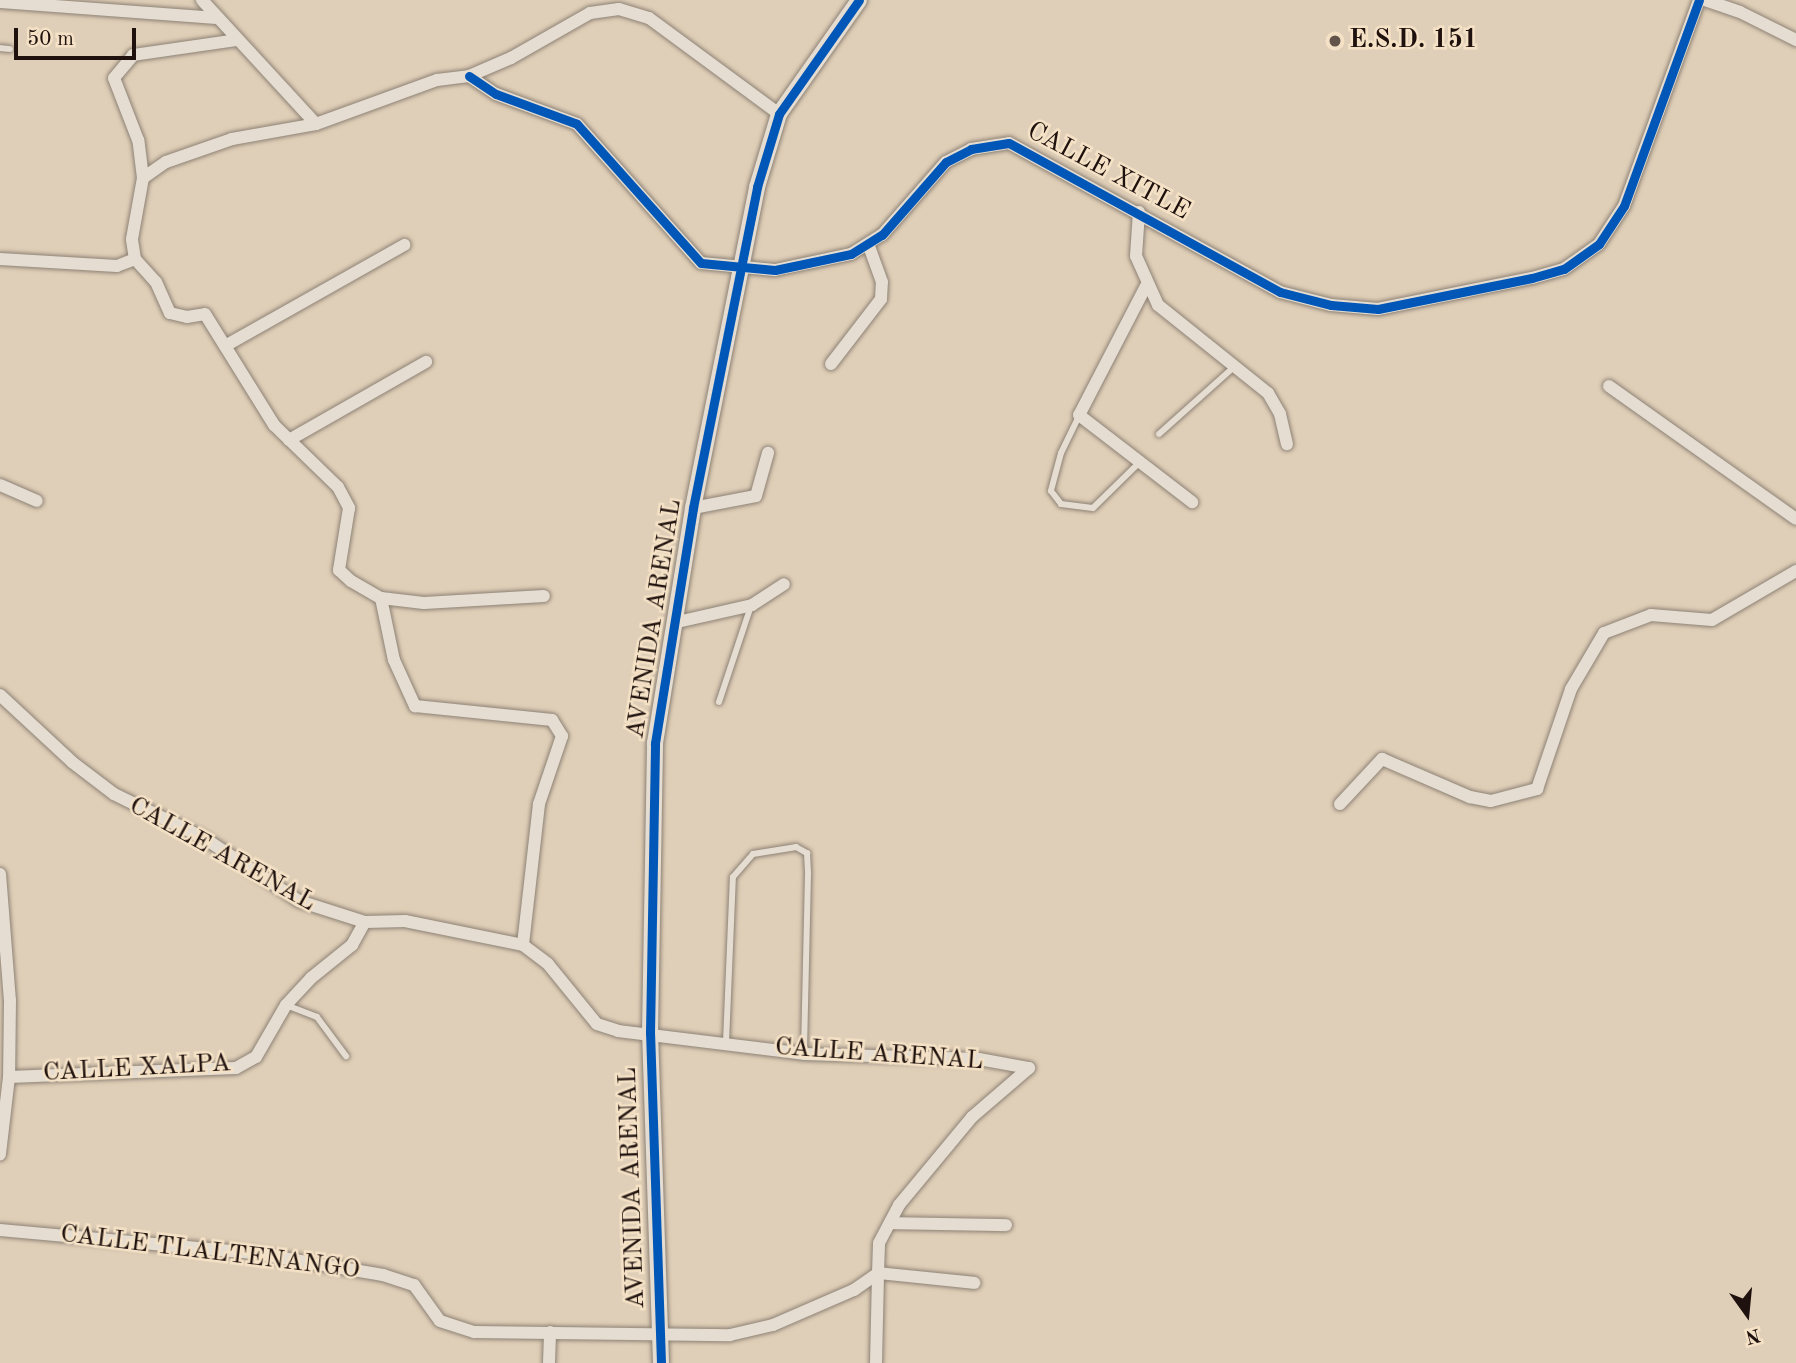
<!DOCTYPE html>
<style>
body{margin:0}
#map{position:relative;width:1796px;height:1363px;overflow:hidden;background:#e0cfb8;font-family:"Old Standard TT",serif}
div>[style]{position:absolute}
.roads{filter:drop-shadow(0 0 2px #8d8275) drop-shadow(0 0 2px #8d8275)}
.service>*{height:6px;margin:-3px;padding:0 3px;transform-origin:3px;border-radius:3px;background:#e5ddd1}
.minor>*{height:12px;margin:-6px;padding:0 6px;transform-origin:6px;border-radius:6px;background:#e5ddd1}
.tertiary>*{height:16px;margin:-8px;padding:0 8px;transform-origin:8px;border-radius:8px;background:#e5ddd1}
.cycleway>*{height:9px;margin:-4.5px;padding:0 4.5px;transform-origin:4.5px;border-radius:4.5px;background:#0057b8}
.dots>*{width:19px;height:19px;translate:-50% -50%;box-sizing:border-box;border:4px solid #f5e2c6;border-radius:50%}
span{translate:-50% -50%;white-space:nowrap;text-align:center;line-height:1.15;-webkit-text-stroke:5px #f5e2c6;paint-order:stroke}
.poi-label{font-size:26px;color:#1f120e;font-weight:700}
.left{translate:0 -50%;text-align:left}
.street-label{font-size:26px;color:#1f120e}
.north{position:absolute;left:1712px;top:1279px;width:70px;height:70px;-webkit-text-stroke:5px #f5e2c6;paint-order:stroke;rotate:165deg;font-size:19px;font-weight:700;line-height:28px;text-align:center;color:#1f120e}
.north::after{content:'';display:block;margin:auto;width:24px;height:32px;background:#1f120e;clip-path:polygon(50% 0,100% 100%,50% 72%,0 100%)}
.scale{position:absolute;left:14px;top:28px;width:122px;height:32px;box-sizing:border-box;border:4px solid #1f120e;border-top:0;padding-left:9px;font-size:21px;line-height:24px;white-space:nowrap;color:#1f120e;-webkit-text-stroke:5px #f5e2c6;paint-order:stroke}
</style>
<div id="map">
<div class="roads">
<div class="service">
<div style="left:0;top:48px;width:10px;rotate:6deg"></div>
<div style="left:1079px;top:416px;width:41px;rotate:115.9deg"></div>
<div style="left:1061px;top:453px;width:39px;rotate:105deg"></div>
<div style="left:1051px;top:491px;width:16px;rotate:52deg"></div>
<div style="left:1061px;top:504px;width:32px;rotate:7deg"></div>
<div style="left:1093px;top:508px;width:64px;rotate:-44.4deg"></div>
<div style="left:1159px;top:434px;width:102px;rotate:-41.8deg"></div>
<div style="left:719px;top:702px;width:101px;rotate:-71.6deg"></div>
<div style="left:286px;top:1005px;width:33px;rotate:21deg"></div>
<div style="left:317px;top:1017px;width:49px;rotate:53.4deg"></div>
<div style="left:726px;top:1042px;width:165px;rotate:-87.6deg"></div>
<div style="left:733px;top:877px;width:30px;rotate:-49deg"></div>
<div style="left:753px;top:854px;width:44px;rotate:-9.2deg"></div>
<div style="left:796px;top:847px;width:13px;rotate:29deg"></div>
<div style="left:807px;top:853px;width:21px;rotate:87deg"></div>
<div style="left:808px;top:874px;width:180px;rotate:91.3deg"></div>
</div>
<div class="minor">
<div style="left:202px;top:0;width:168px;rotate:47.4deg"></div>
<div style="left:1705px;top:0;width:37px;rotate:19deg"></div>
<div style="left:1740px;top:12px;width:63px;rotate:26.6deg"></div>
<div style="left:0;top:2px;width:218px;rotate:4.2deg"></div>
<div style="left:469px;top:76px;width:32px;rotate:34deg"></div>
<div style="left:496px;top:94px;width:86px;rotate:20.3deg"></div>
<div style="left:577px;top:124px;width:186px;rotate:48.3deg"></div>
<div style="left:701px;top:263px;width:74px;rotate:5.4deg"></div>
<div style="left:775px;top:270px;width:78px;rotate:-11.9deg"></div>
<div style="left:851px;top:254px;width:36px;rotate:-32deg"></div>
<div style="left:882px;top:235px;width:97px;rotate:-48.8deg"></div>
<div style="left:946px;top:162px;width:28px;rotate:-27deg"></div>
<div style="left:971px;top:149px;width:38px;rotate:-9deg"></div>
<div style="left:1009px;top:143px;width:309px;rotate:28.8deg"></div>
<div style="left:1280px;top:292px;width:53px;rotate:14.3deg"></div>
<div style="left:1331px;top:305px;width:47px;rotate:4.9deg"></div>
<div style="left:1378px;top:309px;width:157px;rotate:-11.4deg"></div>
<div style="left:1532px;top:278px;width:33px;rotate:-16deg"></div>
<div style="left:1564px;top:269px;width:43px;rotate:-35.5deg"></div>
<div style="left:1599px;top:244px;width:45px;rotate:-56.7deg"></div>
<div style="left:1624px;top:206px;width:219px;rotate:-70deg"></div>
<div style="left:143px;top:178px;width:28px;rotate:-35deg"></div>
<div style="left:166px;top:162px;width:70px;rotate:-19.2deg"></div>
<div style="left:232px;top:139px;width:85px;rotate:-10.1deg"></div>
<div style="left:316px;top:124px;width:129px;rotate:-20deg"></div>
<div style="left:437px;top:80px;width:32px;rotate:-7deg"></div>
<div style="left:469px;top:76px;width:46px;rotate:-23.2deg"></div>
<div style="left:511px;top:58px;width:91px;rotate:-29.7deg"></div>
<div style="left:590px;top:13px;width:29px;rotate:-8deg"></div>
<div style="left:619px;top:9px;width:31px;rotate:17deg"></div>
<div style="left:649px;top:18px;width:162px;rotate:36.4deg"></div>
<div style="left:1139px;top:212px;width:44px;rotate:93.9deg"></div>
<div style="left:1136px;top:256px;width:54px;rotate:65.8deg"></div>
<div style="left:1158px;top:305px;width:141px;rotate:38.7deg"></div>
<div style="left:1268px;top:393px;width:24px;rotate:60deg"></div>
<div style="left:1280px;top:414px;width:31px;rotate:77deg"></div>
<div style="left:0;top:259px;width:117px;rotate:3.4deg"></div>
<div style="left:117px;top:266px;width:19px;rotate:-21deg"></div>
<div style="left:135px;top:259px;width:31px;rotate:48deg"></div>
<div style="left:156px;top:282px;width:34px;rotate:66deg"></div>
<div style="left:170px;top:313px;width:17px;rotate:13deg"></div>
<div style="left:187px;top:317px;width:18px;rotate:-9deg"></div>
<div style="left:205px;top:314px;width:131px;rotate:58.1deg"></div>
<div style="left:274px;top:425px;width:89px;rotate:44.1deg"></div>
<div style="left:338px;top:487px;width:24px;rotate:62deg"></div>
<div style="left:349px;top:508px;width:63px;rotate:99.2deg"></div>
<div style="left:339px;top:570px;width:16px;rotate:43deg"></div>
<div style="left:351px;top:581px;width:34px;rotate:30deg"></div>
<div style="left:381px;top:598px;width:43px;rotate:6.6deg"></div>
<div style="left:424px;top:603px;width:120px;rotate:-3.3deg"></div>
<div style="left:135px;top:259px;width:20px;rotate:-99deg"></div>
<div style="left:132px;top:239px;width:62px;rotate:-79.8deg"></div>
<div style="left:143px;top:178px;width:38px;rotate:-97deg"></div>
<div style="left:138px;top:140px;width:66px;rotate:-111.2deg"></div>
<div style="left:114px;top:78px;width:30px;rotate:-50deg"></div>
<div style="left:133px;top:55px;width:105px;rotate:-8.2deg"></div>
<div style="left:1146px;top:286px;width:145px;rotate:117.4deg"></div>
<div style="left:1079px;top:415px;width:143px;rotate:37.6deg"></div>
<div style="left:225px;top:346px;width:206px;rotate:-29.4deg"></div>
<div style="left:831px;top:364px;width:82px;rotate:-52.4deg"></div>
<div style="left:881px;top:299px;width:17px;rotate:-87deg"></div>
<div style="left:882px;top:282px;width:38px;rotate:-110deg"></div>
<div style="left:1609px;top:386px;width:229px;rotate:35.4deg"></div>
<div style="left:289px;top:440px;width:158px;rotate:-29.7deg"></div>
<div style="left:0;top:485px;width:40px;rotate:23.4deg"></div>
<div style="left:693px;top:508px;width:64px;rotate:-10.8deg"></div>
<div style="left:756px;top:496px;width:45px;rotate:-74.4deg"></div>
<div style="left:381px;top:598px;width:63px;rotate:78.2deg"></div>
<div style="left:394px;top:660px;width:51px;rotate:65.5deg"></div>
<div style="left:415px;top:706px;width:138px;rotate:5.8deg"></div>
<div style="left:552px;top:720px;width:19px;rotate:58deg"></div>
<div style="left:562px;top:736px;width:72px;rotate:108.7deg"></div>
<div style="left:539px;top:804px;width:142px;rotate:96.5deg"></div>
<div style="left:673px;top:623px;width:81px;rotate:-12.8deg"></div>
<div style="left:752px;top:605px;width:38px;rotate:-33deg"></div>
<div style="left:0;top:695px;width:98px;rotate:42.9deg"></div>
<div style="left:72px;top:762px;width:53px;rotate:37.3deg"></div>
<div style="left:114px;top:794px;width:100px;rotate:26.1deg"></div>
<div style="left:204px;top:838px;width:114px;rotate:33.6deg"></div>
<div style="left:299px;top:901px;width:69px;rotate:17.7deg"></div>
<div style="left:365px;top:922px;width:40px;rotate:-1.4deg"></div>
<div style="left:405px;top:921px;width:120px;rotate:11.5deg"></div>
<div style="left:523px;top:945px;width:31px;rotate:37deg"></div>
<div style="left:548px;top:964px;width:77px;rotate:50.8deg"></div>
<div style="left:597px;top:1024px;width:22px;rotate:18deg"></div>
<div style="left:618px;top:1031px;width:187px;rotate:7deg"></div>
<div style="left:804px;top:1054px;width:175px;rotate:1.6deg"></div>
<div style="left:979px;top:1059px;width:51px;rotate:10.2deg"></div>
<div style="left:1340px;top:804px;width:62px;rotate:-47deg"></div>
<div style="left:1382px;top:759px;width:96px;rotate:23.4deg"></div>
<div style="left:1470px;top:797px;width:21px;rotate:11deg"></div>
<div style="left:1491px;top:801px;width:48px;rotate:-14.6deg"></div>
<div style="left:1537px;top:789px;width:106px;rotate:-71.2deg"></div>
<div style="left:1571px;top:689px;width:65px;rotate:-59.5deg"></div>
<div style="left:1604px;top:633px;width:50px;rotate:-21deg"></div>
<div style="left:1651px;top:615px;width:61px;rotate:4.7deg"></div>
<div style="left:1712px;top:620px;width:97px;rotate:-30.3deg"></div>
<div style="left:0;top:874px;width:126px;rotate:85.5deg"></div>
<div style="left:10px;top:1000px;width:77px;rotate:90.7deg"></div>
<div style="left:9px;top:1077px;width:78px;rotate:96.7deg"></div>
<div style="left:9px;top:1077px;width:227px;rotate:-2.3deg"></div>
<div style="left:236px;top:1068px;width:23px;rotate:-29deg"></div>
<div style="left:256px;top:1057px;width:60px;rotate:-60deg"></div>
<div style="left:286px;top:1005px;width:37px;rotate:-47deg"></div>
<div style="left:311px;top:978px;width:53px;rotate:-38.8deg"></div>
<div style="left:352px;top:945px;width:26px;rotate:-61deg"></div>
<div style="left:890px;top:1223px;width:116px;rotate:1deg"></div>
<div style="left:0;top:1230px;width:254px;rotate:5.2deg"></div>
<div style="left:253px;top:1253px;width:132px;rotate:9.6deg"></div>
<div style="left:383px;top:1275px;width:33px;rotate:18deg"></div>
<div style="left:414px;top:1285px;width:44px;rotate:54.2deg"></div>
<div style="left:440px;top:1321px;width:36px;rotate:18deg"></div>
<div style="left:474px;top:1332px;width:256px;rotate:0.7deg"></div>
<div style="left:730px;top:1335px;width:44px;rotate:-13.1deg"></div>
<div style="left:773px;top:1325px;width:88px;rotate:-23.4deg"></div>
<div style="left:854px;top:1290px;width:29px;rotate:-35deg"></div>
<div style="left:878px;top:1273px;width:30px;rotate:-88deg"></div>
<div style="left:879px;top:1243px;width:43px;rotate:-62.2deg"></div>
<div style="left:899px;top:1205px;width:114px;rotate:-50.3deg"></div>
<div style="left:972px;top:1117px;width:75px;rotate:-40.7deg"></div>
<div style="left:549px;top:1363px;width:31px;rotate:-88deg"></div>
<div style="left:876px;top:1363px;width:90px;rotate:-88.7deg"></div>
<div style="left:878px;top:1273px;width:97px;rotate:5.9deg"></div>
</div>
<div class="tertiary">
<div style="left:661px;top:1363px;width:330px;rotate:-91.9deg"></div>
<div style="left:650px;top:1033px;width:290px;rotate:-89deg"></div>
<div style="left:655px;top:743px;width:238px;rotate:-80.8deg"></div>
<div style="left:693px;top:508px;width:327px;rotate:-78.7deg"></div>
<div style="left:757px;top:187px;width:76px;rotate:-73.2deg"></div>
<div style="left:779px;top:114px;width:139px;rotate:-54.9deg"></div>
</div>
</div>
<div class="cycleway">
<div style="left:469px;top:76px;width:32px;rotate:34deg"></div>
<div style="left:496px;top:94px;width:86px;rotate:20.3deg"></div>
<div style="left:577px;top:124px;width:186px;rotate:48.3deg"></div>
<div style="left:701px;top:263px;width:74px;rotate:5.4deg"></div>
<div style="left:775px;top:270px;width:78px;rotate:-11.9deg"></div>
<div style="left:851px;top:254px;width:36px;rotate:-32deg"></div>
<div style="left:882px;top:235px;width:97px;rotate:-48.8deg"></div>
<div style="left:946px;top:162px;width:28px;rotate:-27deg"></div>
<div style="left:971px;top:149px;width:38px;rotate:-9deg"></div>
<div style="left:1009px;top:143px;width:309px;rotate:28.8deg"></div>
<div style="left:1280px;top:292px;width:53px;rotate:14.3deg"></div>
<div style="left:1331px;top:305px;width:47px;rotate:4.9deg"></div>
<div style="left:1378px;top:309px;width:157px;rotate:-11.4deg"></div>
<div style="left:1532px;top:278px;width:33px;rotate:-16deg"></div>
<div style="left:1564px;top:269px;width:43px;rotate:-35.5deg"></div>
<div style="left:1599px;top:244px;width:45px;rotate:-56.7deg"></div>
<div style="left:1624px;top:206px;width:219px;rotate:-70deg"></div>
<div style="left:661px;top:1363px;width:330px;rotate:-91.9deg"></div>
<div style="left:650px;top:1033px;width:290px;rotate:-89deg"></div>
<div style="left:655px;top:743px;width:238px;rotate:-80.8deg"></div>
<div style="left:693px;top:508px;width:327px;rotate:-78.7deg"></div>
<div style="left:757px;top:187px;width:76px;rotate:-73.2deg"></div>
<div style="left:779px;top:114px;width:139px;rotate:-54.9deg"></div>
</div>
<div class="dots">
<div style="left:1335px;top:41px;background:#63544a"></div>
</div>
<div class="poi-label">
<span class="left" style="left:1349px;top:41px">E.S.D. 151</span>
</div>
<div class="street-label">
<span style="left:1108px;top:172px;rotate:28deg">CALLE XITLE</span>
<span style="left:655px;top:619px;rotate:-81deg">AVENIDA ARENAL</span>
<span style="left:222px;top:855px;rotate:29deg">CALLE ARENAL</span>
<span style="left:879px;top:1055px;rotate:4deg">CALLE ARENAL</span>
<span style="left:137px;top:1069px;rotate:-3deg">CALLE XALPA</span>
<span style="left:633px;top:1188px;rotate:-92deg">AVENIDA ARENAL</span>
<span style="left:210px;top:1253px;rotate:7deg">CALLE TLALTENANGO</span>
</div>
<div class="north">N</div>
<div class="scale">50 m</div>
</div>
